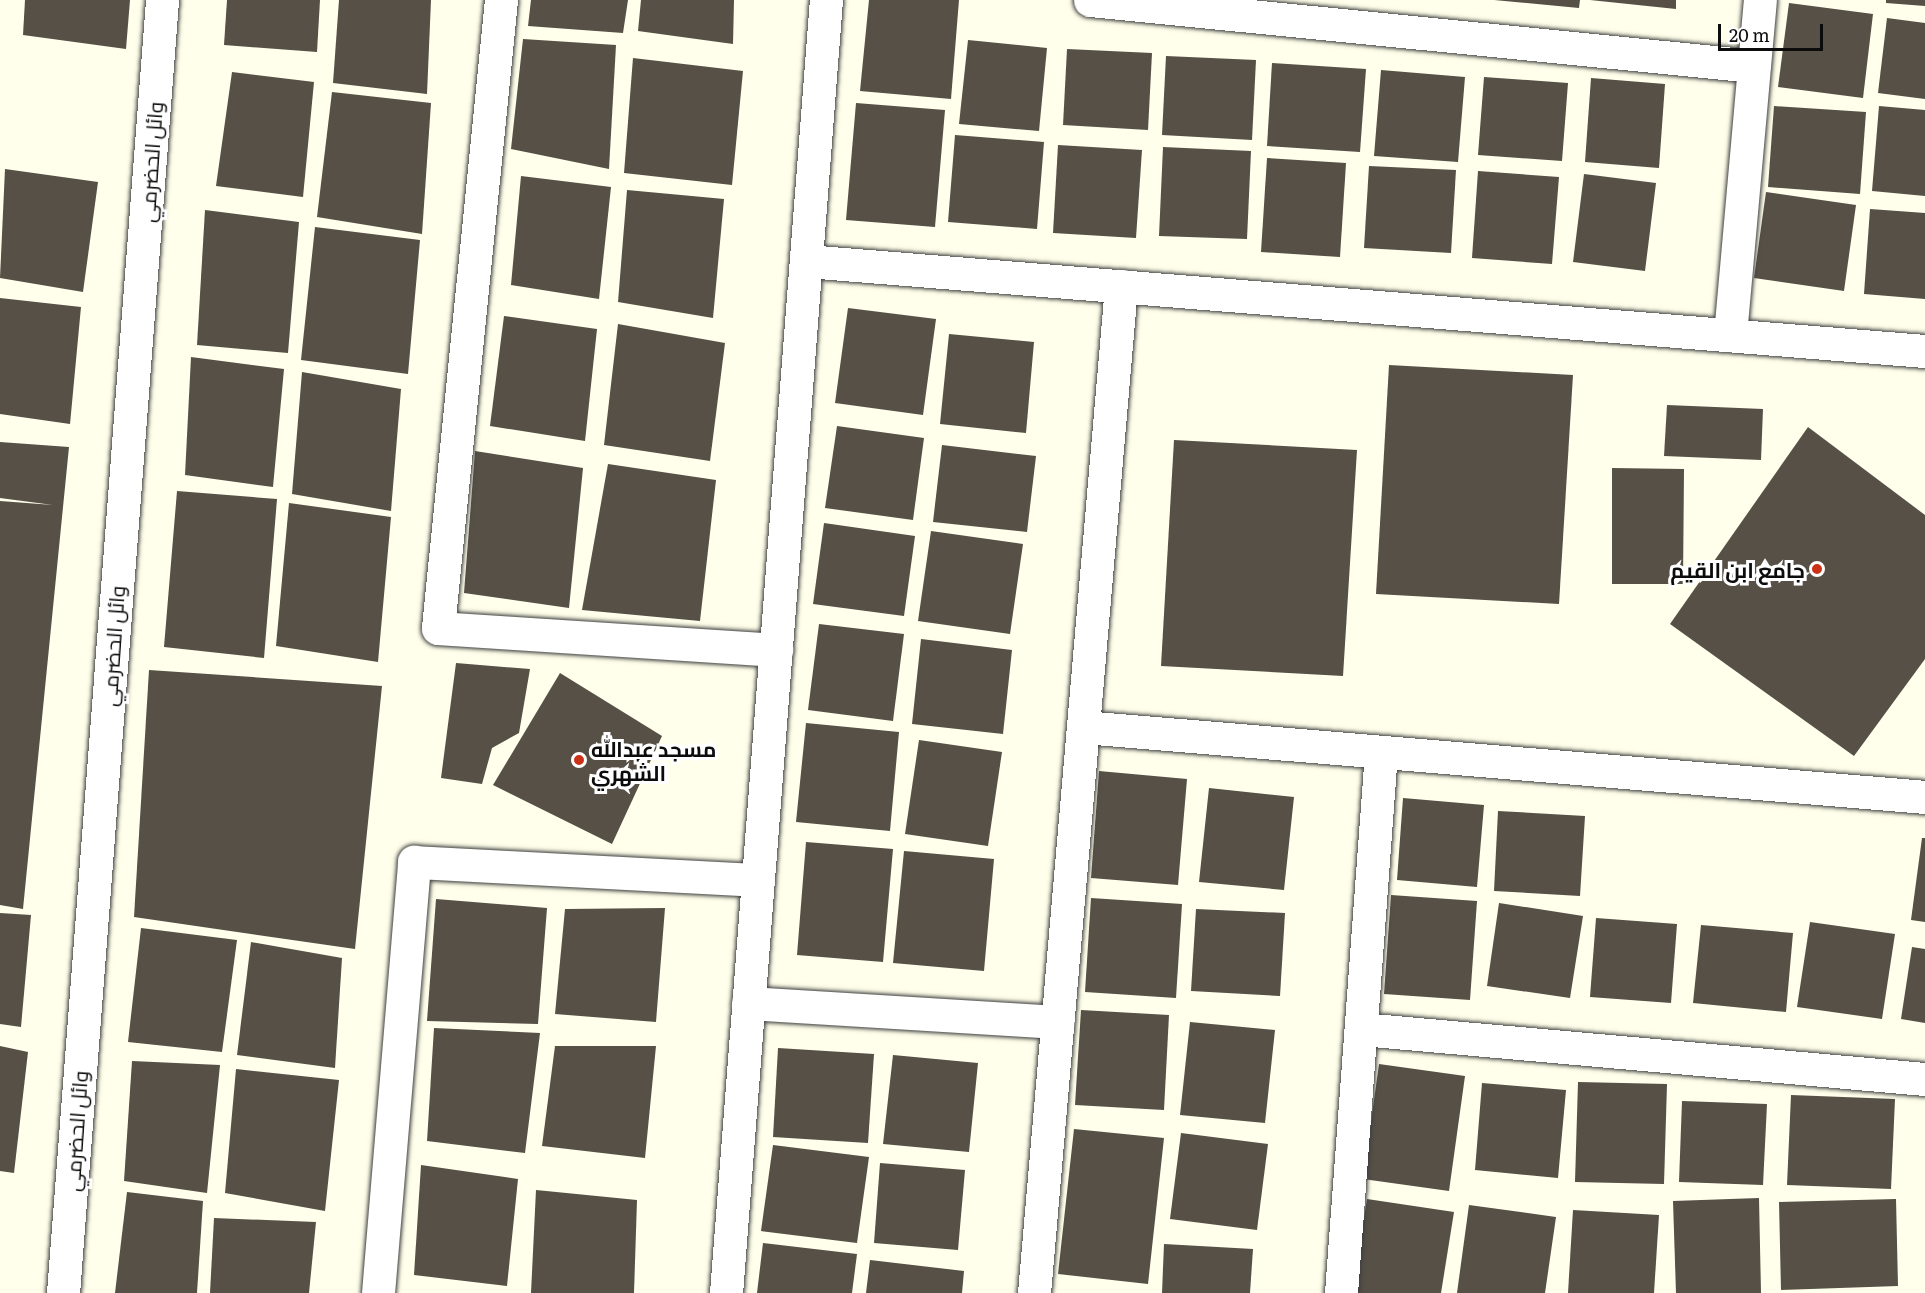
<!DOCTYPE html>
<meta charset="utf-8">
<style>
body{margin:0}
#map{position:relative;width:1925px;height:1293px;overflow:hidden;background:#ffffeb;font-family:Literata,Cairo,serif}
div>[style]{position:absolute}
.building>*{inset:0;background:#565047}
.roads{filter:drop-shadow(0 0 2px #3f3f3f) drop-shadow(0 0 2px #3f3f3f)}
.minor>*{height:33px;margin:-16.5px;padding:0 16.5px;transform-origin:16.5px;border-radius:16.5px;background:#fff}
.dots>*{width:16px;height:16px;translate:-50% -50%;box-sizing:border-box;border:3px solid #fff;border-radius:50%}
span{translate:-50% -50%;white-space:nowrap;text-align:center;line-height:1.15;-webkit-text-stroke:6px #fff;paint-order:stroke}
.street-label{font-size:21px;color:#0c0c0c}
.poi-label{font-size:21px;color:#0c0c0c;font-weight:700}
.right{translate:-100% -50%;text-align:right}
.left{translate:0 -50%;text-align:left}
.scale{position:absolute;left:1718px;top:24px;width:105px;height:27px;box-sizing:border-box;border:3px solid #0c0c0c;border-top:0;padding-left:8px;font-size:18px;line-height:21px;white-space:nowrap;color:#0c0c0c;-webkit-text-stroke:4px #fff;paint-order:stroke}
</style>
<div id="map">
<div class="building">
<div style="clip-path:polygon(25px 0,130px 0,126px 49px,23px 35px)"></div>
<div style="clip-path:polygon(227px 0,320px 0,317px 52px,224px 45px)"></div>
<div style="clip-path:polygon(339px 0,431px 0,427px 94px,333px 83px)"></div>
<div style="clip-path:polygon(531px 0,628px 0,623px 33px,528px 26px)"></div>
<div style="clip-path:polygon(641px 0,734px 0,733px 44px,638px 31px)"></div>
<div style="clip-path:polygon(869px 0,959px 0,951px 99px,860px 91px)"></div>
<div style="clip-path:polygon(1494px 0,1580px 0,1579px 8px)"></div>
<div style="clip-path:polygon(1590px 0,1676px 0,1676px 9px)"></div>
<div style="clip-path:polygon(1886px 0,1925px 0,1925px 6px,1886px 3px)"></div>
<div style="clip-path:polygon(1789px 3px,1873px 14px,1863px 98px,1778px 87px)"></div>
<div style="clip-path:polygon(1887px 18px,1925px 23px,1925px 99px,1878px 93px)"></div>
<div style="clip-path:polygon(523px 39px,616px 45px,609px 169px,511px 149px)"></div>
<div style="clip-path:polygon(968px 40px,1047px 48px,1039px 131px,959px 124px)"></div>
<div style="clip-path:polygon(1067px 49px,1152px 53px,1148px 130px,1063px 125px)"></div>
<div style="clip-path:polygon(1166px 56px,1256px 60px,1252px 140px,1162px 135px)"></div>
<div style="clip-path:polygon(633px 58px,743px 71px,732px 185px,624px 173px)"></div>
<div style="clip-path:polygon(1272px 63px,1366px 69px,1360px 152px,1267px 146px)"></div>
<div style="clip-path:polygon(1381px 70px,1465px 77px,1458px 162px,1374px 156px)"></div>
<div style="clip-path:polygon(232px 72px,314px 82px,303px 197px,216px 186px)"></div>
<div style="clip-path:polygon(1484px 77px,1568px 83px,1562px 161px,1478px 155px)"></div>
<div style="clip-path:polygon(1591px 78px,1665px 84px,1659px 168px,1585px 162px)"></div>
<div style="clip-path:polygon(332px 92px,431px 103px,422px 234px,317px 217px)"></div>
<div style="clip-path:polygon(856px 103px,945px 110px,935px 227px,846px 220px)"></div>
<div style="clip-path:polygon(1774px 106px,1866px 112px,1860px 194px,1768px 187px)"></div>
<div style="clip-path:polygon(1879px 106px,1925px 110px,1925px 196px,1872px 191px)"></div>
<div style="clip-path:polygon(955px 135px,1044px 142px,1037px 229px,948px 222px)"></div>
<div style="clip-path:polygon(1058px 145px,1142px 150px,1136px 238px,1053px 233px)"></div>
<div style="clip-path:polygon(1163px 147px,1251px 151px,1247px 239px,1159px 236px)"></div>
<div style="clip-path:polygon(1267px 158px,1346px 163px,1340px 257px,1261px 252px)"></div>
<div style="clip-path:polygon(1369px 166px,1456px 170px,1451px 253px,1364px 248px)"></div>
<div style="clip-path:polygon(5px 169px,98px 182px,83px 292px,0 278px)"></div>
<div style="clip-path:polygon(1478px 171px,1559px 177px,1552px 264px,1472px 258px)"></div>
<div style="clip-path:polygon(1584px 174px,1656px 183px,1645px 271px,1573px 262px)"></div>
<div style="clip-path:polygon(521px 176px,611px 187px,599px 299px,511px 285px)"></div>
<div style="clip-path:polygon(627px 190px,724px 199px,713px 318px,618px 302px)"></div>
<div style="clip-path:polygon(1766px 192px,1856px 205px,1844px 291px,1754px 278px)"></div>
<div style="clip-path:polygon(1870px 209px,1925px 213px,1925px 299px,1864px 294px)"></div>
<div style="clip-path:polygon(205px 210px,299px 222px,288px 353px,197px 345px)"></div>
<div style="clip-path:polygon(315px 227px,420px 240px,408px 374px,301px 360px)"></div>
<div style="clip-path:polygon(0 298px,81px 307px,70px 424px,0 414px)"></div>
<div style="clip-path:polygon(848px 308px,936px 319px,923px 415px,835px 403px)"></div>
<div style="clip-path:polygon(504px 316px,597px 329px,585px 441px,490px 426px)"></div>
<div style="clip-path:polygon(618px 324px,725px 343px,710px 461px,604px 445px)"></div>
<div style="clip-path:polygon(949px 334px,1034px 342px,1026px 433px,940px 424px)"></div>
<div style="clip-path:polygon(191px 357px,284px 369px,273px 487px,185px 475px)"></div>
<div style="clip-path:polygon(1389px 365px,1573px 375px,1559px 604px,1376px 594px)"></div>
<div style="clip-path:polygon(302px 372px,401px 389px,391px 511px,292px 494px)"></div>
<div style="clip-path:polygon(1667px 405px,1763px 409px,1761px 460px,1664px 456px)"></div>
<div style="clip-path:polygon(837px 426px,924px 438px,913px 520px,825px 508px)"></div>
<div style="clip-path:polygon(1808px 427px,1925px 515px,1925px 659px,1854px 756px,1670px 624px)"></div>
<div style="clip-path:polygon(1174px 440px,1357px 450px,1343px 676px,1161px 666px)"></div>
<div style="clip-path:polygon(0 442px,69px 447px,23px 909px,0 905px,0 501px,53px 505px,0 498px)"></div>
<div style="clip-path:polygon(942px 445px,1036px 456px,1027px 532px,933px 522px)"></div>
<div style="clip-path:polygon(475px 451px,583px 468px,569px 608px,464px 593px)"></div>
<div style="clip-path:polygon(608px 464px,716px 480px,700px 621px,582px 610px)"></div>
<div style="clip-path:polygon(1612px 468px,1684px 469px,1683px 584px,1612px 584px)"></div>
<div style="clip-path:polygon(177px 491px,277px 499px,264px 658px,164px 647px)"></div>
<div style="clip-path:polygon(289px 503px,391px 517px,378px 662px,276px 646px)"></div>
<div style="clip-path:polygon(824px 523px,915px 536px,904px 616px,813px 604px)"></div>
<div style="clip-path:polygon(931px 531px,1023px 544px,1010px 634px,918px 621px)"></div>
<div style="clip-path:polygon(819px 624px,904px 634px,893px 721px,808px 710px)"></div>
<div style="clip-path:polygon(921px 639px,1012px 650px,1003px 734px,912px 724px)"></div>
<div style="clip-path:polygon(456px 663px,530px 669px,519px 733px,492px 748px,482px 784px,441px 778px)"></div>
<div style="clip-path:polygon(149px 670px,382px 686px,355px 949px,134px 917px)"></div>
<div style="clip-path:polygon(560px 673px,662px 736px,612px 844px,493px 785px)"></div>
<div style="clip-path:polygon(806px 723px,899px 732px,890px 831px,796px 822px)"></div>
<div style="clip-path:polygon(919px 740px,1002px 752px,988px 846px,905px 834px)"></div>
<div style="clip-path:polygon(1099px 771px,1187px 779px,1178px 885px,1091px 878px)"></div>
<div style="clip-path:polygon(1209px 788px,1294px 797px,1284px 890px,1199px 882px)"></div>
<div style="clip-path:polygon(1403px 798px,1484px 805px,1477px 887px,1397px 880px)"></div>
<div style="clip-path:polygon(1498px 811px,1585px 816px,1580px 896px,1494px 891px)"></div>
<div style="clip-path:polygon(1922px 838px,1925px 838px,1925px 922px,1911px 920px)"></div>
<div style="clip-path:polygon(806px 842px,893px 849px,883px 962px,797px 955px)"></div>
<div style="clip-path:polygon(904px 851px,994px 859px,984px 971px,893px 963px)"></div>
<div style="clip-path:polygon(1391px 895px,1477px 901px,1470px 1000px,1384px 994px)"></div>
<div style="clip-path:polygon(1091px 898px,1182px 904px,1176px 998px,1085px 992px)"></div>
<div style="clip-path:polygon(436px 899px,547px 908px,538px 1024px,427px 1021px)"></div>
<div style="clip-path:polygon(1499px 903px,1583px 916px,1570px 998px,1487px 986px)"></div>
<div style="clip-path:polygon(665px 908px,656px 1022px,555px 1014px,565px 909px)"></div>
<div style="clip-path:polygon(1196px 909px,1285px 913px,1280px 996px,1191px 991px)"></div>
<div style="clip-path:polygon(0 913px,31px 915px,21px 1027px,0 1024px)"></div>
<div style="clip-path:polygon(1596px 918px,1677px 924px,1671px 1003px,1590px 997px)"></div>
<div style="clip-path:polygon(1810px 922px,1895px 934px,1882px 1019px,1797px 1007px)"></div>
<div style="clip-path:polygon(1701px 925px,1793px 933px,1786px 1012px,1693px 1003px)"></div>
<div style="clip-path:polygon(141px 928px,237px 940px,222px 1052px,128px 1042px)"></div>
<div style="clip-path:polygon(251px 942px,342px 958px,335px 1068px,237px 1055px)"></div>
<div style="clip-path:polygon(1912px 947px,1925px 949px,1925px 1023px,1901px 1019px)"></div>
<div style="clip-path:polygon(1081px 1010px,1169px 1015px,1164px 1110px,1075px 1105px)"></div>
<div style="clip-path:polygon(1190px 1022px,1275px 1030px,1265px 1123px,1180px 1115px)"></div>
<div style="clip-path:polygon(434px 1028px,540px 1033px,525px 1153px,427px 1141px)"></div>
<div style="clip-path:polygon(0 1046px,28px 1052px,14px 1173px,0 1171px)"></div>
<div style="clip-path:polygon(555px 1046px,656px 1046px,645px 1158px,542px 1146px)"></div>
<div style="clip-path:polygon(778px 1048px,874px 1054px,868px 1143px,773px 1137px)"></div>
<div style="clip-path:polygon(893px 1055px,978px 1063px,969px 1152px,883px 1144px)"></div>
<div style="clip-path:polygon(132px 1061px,220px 1065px,207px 1193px,124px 1181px)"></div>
<div style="clip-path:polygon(1379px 1064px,1465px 1076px,1449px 1191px,1363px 1179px)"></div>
<div style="clip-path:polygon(236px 1069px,339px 1080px,325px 1211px,225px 1193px)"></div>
<div style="clip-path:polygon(1578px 1082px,1667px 1084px,1664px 1184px,1575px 1182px)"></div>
<div style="clip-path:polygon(1482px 1083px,1566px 1090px,1558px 1178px,1475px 1170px)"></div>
<div style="clip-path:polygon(1791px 1095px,1895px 1099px,1891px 1189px,1787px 1185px)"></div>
<div style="clip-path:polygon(1682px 1101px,1767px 1104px,1763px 1185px,1679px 1182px)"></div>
<div style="clip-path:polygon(1074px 1129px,1164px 1138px,1148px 1284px,1058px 1274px)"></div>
<div style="clip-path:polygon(1181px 1133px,1268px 1144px,1257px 1230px,1170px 1219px)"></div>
<div style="clip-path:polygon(773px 1145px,869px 1157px,857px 1243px,761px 1231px)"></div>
<div style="clip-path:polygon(880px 1163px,965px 1170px,958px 1250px,874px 1243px)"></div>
<div style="clip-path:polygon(421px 1165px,518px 1179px,507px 1286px,414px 1275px)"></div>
<div style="clip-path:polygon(536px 1190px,637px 1200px,634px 1293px,531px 1293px)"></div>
<div style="clip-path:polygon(127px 1192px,203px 1201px,197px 1293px,115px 1293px)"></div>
<div style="clip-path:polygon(1759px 1198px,1761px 1293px,1676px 1293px,1673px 1201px)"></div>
<div style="clip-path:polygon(1367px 1199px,1454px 1212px,1441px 1293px,1352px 1293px)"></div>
<div style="clip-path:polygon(1896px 1199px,1898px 1286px,1781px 1290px,1779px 1202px)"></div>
<div style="clip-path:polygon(1469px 1205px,1556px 1217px,1545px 1293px,1457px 1293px)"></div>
<div style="clip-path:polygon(1573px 1210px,1659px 1215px,1654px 1293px,1568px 1293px)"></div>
<div style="clip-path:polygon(214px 1218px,316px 1222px,309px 1293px,210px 1293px)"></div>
<div style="clip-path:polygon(763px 1243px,857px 1254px,852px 1293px,757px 1293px)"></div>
<div style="clip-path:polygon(1164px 1244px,1253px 1249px,1250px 1293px,1162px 1293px)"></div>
<div style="clip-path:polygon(870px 1260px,964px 1271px,962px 1293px,866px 1293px)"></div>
</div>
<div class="roads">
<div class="minor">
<div style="left:501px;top:0;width:631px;rotate:95.73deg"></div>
<div style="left:438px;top:628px;width:339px;rotate:3.7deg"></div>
<div style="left:1090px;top:0;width:667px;rotate:5.68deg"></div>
<div style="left:806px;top:261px;width:1123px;rotate:4.6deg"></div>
<div style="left:1730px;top:335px;width:336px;rotate:-84.9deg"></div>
<div style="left:1083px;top:727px;width:845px;rotate:4.75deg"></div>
<div style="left:748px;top:1003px;width:310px;rotate:3.5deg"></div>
<div style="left:1361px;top:1029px;width:566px;rotate:5.07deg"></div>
<div style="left:63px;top:1293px;width:1297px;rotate:-85.62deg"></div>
<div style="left:378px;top:1293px;width:433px;rotate:-85.2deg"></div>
<div style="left:414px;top:862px;width:344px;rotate:3deg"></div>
<div style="left:726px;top:1293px;width:1297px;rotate:-85.58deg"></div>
<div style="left:1034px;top:1293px;width:1011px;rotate:-85.06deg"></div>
<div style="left:1341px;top:1293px;width:542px;rotate:-85.77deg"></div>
</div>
</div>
<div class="dots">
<div style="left:1817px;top:569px;background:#ca3116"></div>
<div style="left:579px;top:760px;background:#ca3116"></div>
</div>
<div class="street-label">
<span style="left:150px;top:162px;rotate:-86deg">وائل الحضرمي</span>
<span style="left:112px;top:646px;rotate:-86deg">وائل الحضرمي</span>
<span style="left:75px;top:1131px;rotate:-86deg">وائل الحضرمي</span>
</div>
<div class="poi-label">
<span class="right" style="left:1805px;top:569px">جامع ابن القيم</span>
<span class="left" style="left:591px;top:760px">مسجد عبدالله<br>الشهري</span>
</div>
<div class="scale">20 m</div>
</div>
